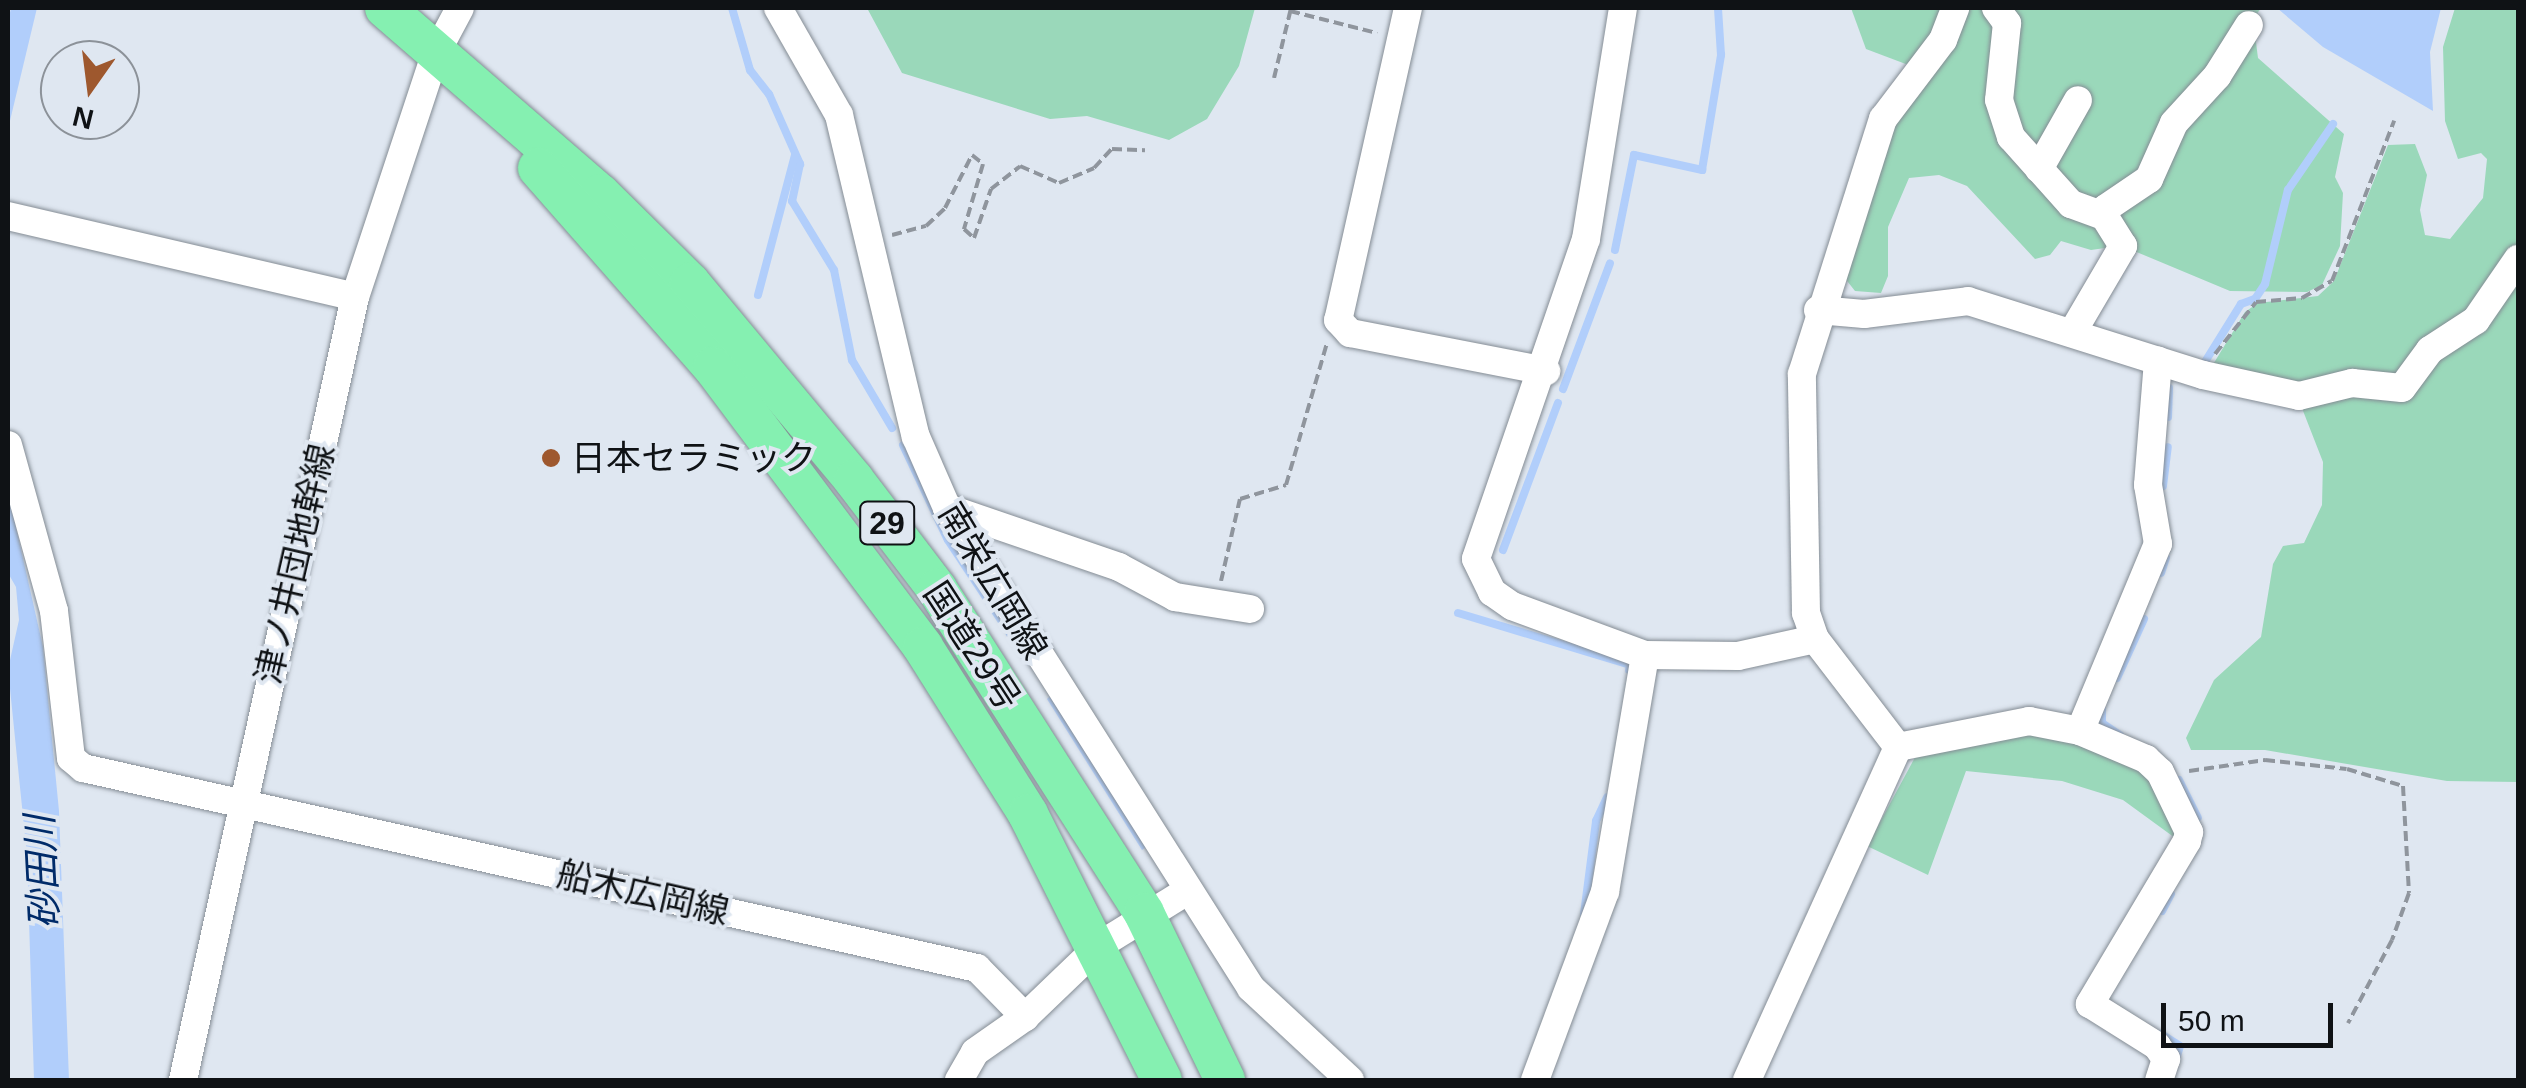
<!DOCTYPE html>
<meta charset="utf-8">
<style>
body{margin:0}
#map{position:relative;width:2526px;height:1088px;overflow:hidden;background:#dfe7f1;font-family:Arial,"Noto Sans JP",sans-serif}
div>[style]{position:absolute}
.green>*{inset:0;background:#9ad8ba}
.water>*{inset:0;background:#b1cefb}
.stream>*{height:8px;margin:-4px;padding:0 4px;transform-origin:4px;border-radius:4px;background:#b1cefb}
.path>*{height:4px;margin-top:-2px;transform-origin:0;background:repeating-linear-gradient(90deg,#8f959d 0 10px,transparent 0 15px)}
.roads{filter:drop-shadow(0 0 2px #848c94) drop-shadow(0 0 2px #848c94)}
.minor>*{height:28px;margin:-14px;padding:0 14px;transform-origin:14px;border-radius:14px;background:#fff}
.highway>*{height:40px;margin:-20px;padding:0 20px;transform-origin:20px;border-radius:20px;background:#85f0b1}
.dots>*{width:28px;height:28px;translate:-50% -50%;box-sizing:border-box;border:5px solid #dfe7f1;border-radius:50%}
span{translate:-50% -50%;white-space:nowrap;text-align:center;line-height:1.15;-webkit-text-stroke:8px #dfe7f1;paint-order:stroke}
.shield-label span{padding:2px 8px;background:#dfe7f1;border:2px solid;border-radius:8px;-webkit-text-stroke-width:0}
.shield-label{font-size:32px;color:#0f1215;font-weight:700}
.poi-label{font-size:35px;color:#0f1215}
.left{translate:0 -50%;text-align:left}
.street-label{font-size:35px;color:#0f1215}
.water-label{font-size:38px;color:#002b69;font-style:italic}
.frame{position:absolute;inset:0;border:10px solid #0f1215;pointer-events:none}
.north{position:absolute;left:40px;top:40px;width:100px;height:100px;box-sizing:border-box;background:#dfe7f1;border:2px solid #8c9299;border-radius:50%;rotate:194deg;font-size:28px;font-weight:700;line-height:40px;text-align:center;color:#0f1215}
.north::after{content:'';display:block;margin:auto;width:35px;height:45px;background:#9e582e;clip-path:polygon(50% 0,100% 100%,50% 72%,0 100%)}
.scale{position:absolute;left:2161px;top:1003px;width:172px;height:45px;box-sizing:border-box;border:5px solid #0f1215;border-top:0;padding-left:12px;font-size:30px;line-height:35px;white-space:nowrap;color:#0f1215;-webkit-text-stroke:8px #dfe7f1;paint-order:stroke}
</style>
<div id="map">
<div class="green">
<div style="clip-path:polygon(867px 8px,1255px 8px,1239px 66px,1207px 119px,1169px 140px,1087px 116px,1050px 119px,902px 73px)"></div>
<div style="clip-path:polygon(1851px 8px,1948px 8px,1911px 66px,1866px 49px)"></div>
<div style="clip-path:polygon(1963px 8px,1994px 11px,1996px 108px,2119px 246px,2091px 250px,2061px 241px,2050px 255px,2035px 259px,1967px 186px,1939px 175px,1909px 178px,1888px 227px,1888px 276px,1881px 293px,1855px 291px,1844px 277px,1880px 148px)"></div>
<div style="clip-path:polygon(2001px 8px,2261px 8px,2159px 150px,2101px 211px,2039px 164px,2011px 131px)"></div>
<div style="clip-path:polygon(2455px 8px,2518px 8px,2518px 254px,2407px 380px,2326px 389px,2209px 371px,2245px 312px,2258px 303px,2318px 296px,2334px 281px,2388px 145px,2415px 144px,2427px 175px,2420px 210px,2425px 235px,2450px 239px,2483px 198px,2487px 159px,2481px 153px,2458px 159px,2445px 121px,2443px 47px)"></div>
<div style="clip-path:polygon(2254px 27px,2258px 58px,2344px 134px,2335px 177px,2343px 193px,2340px 246px,2322px 285px,2307px 292px,2230px 291px,2127px 248px,2109px 218px)"></div>
<div style="clip-path:polygon(2518px 268px,2518px 782px,2447px 781px,2265px 750px,2191px 750px,2186px 738px,2214px 680px,2261px 637px,2273px 564px,2283px 546px,2304px 543px,2322px 505px,2323px 462px,2298px 398px,2397px 392px)"></div>
<div style="clip-path:polygon(2054px 732px,2149px 767px,2182px 843px,2123px 800px,2062px 781px,1966px 771px,1928px 875px,1867px 846px,1919px 750px,1947px 741px)"></div>
</div>
<div class="water">
<div style="clip-path:polygon(11px 8px,37px 8px,8px 129px,8px 22px)"></div>
<div style="clip-path:polygon(2277px 8px,2441px 8px,2430px 52px,2433px 111px,2323px 47px)"></div>
<div style="clip-path:polygon(8px 492px,43px 647px,59px 811px,69px 1080px,34px 1080px,27px 856px,8px 669px,19px 620px,16px 587px,8px 573px)"></div>
<div style="clip-path:polygon(1052px 694px,1148px 846px,1142px 850px,1047px 699px)"></div>
</div>
<div class="stream">
<div style="left:732px;top:8px;width:65px;rotate:73.8deg"></div>
<div style="left:750px;top:70px;width:31px;rotate:52deg"></div>
<div style="left:769px;top:94px;width:77px;rotate:66.1deg"></div>
<div style="left:800px;top:164px;width:38px;rotate:102deg"></div>
<div style="left:792px;top:201px;width:81px;rotate:58.7deg"></div>
<div style="left:834px;top:270px;width:92px;rotate:78.7deg"></div>
<div style="left:852px;top:360px;width:79px;rotate:59.5deg"></div>
<div style="left:1615px;top:250px;width:97px;rotate:-78.7deg"></div>
<div style="left:1634px;top:155px;width:70px;rotate:12.4deg"></div>
<div style="left:1702px;top:170px;width:117px;rotate:-80.6deg"></div>
<div style="left:1721px;top:55px;width:47px;rotate:-93.7deg"></div>
<div style="left:758px;top:295px;width:145px;rotate:-75.2deg"></div>
<div style="left:2203px;top:365px;width:72px;rotate:-58.1deg"></div>
<div style="left:2241px;top:304px;width:15px;rotate:-20deg"></div>
<div style="left:2255px;top:299px;width:18px;rotate:-56deg"></div>
<div style="left:2265px;top:284px;width:97px;rotate:-76.3deg"></div>
<div style="left:2288px;top:190px;width:80px;rotate:-55.7deg"></div>
<div style="left:1563px;top:389px;width:134px;rotate:-69.5deg"></div>
<div style="left:2168px;top:417px;width:29px;rotate:-88deg"></div>
<div style="left:903px;top:445px;width:105px;rotate:64.7deg"></div>
<div style="left:948px;top:540px;width:145px;rotate:56.5deg"></div>
<div style="left:2163px;top:486px;width:39px;rotate:-83deg"></div>
<div style="left:1503px;top:550px;width:157px;rotate:-69.5deg"></div>
<div style="left:2161px;top:573px;width:16px;rotate:-72deg"></div>
<div style="left:1458px;top:613px;width:180px;rotate:16.8deg"></div>
<div style="left:1630px;top:665px;width:5px;rotate:101deg"></div>
<div style="left:2117px;top:678px;width:65px;rotate:-65.4deg"></div>
<div style="left:2102px;top:709px;width:14px;rotate:90deg"></div>
<div style="left:2102px;top:723px;width:22px;rotate:34deg"></div>
<div style="left:2179px;top:780px;width:42px;rotate:63.4deg"></div>
<div style="left:2162px;top:911px;width:19px;rotate:-62deg"></div>
<div style="left:1584px;top:914px;width:94px;rotate:-82.6deg"></div>
<div style="left:1596px;top:821px;width:26px;rotate:-65deg"></div>
<div style="left:2161px;top:1034px;width:22px;rotate:32deg"></div>
<div style="left:2180px;top:1046px;width:14px;rotate:107deg"></div>
</div>
<div class="path">
<div style="left:1290px;top:11px;width:90px;rotate:14.2deg"></div>
<div style="left:1274px;top:78px;width:72px;rotate:-76.3deg"></div>
<div style="left:892px;top:235px;width:35px;rotate:-15deg"></div>
<div style="left:926px;top:226px;width:26px;rotate:-43deg"></div>
<div style="left:945px;top:208px;width:59px;rotate:-63deg"></div>
<div style="left:972px;top:155px;width:14px;rotate:39deg"></div>
<div style="left:983px;top:164px;width:68px;rotate:106.3deg"></div>
<div style="left:964px;top:229px;width:13px;rotate:42deg"></div>
<div style="left:974px;top:238px;width:52px;rotate:-70.9deg"></div>
<div style="left:991px;top:189px;width:37px;rotate:-38deg"></div>
<div style="left:1020px;top:166px;width:43px;rotate:23.6deg"></div>
<div style="left:1059px;top:183px;width:38px;rotate:-23deg"></div>
<div style="left:1094px;top:168px;width:26px;rotate:-47deg"></div>
<div style="left:1112px;top:149px;width:33px;rotate:2deg"></div>
<div style="left:2215px;top:354px;width:66px;rotate:-51.7deg"></div>
<div style="left:2256px;top:302px;width:46px;rotate:-5deg"></div>
<div style="left:2302px;top:298px;width:34px;rotate:-30deg"></div>
<div style="left:2332px;top:281px;width:172px;rotate:-68.8deg"></div>
<div style="left:1221px;top:581px;width:84px;rotate:-77deg"></div>
<div style="left:1240px;top:499px;width:48px;rotate:-16.9deg"></div>
<div style="left:1286px;top:485px;width:148px;rotate:-73.9deg"></div>
<div style="left:2189px;top:771px;width:77px;rotate:-8.2deg"></div>
<div style="left:2265px;top:760px;width:82px;rotate:6.3deg"></div>
<div style="left:2347px;top:769px;width:59px;rotate:16.9deg"></div>
<div style="left:2403px;top:786px;width:107px;rotate:86.8deg"></div>
<div style="left:2409px;top:893px;width:50px;rotate:109.9deg"></div>
<div style="left:2392px;top:940px;width:94px;rotate:117.9deg"></div>
</div>
<div class="roads">
<div class="minor">
<div style="left:778px;top:8px;width:123px;rotate:60.3deg"></div>
<div style="left:839px;top:115px;width:331px;rotate:76.6deg"></div>
<div style="left:916px;top:437px;width:77px;rotate:66.4deg"></div>
<div style="left:947px;top:508px;width:568px;rotate:57.65deg"></div>
<div style="left:1251px;top:988px;width:135px;rotate:42.9deg"></div>
<div style="left:1408px;top:8px;width:320px;rotate:102.6deg"></div>
<div style="left:1338px;top:320px;width:18px;rotate:47deg"></div>
<div style="left:1350px;top:333px;width:200px;rotate:11deg"></div>
<div style="left:1623px;top:8px;width:234px;rotate:99.1deg"></div>
<div style="left:1586px;top:239px;width:338px;rotate:109deg"></div>
<div style="left:1476px;top:559px;width:37px;rotate:64deg"></div>
<div style="left:1492px;top:592px;width:24px;rotate:35deg"></div>
<div style="left:1512px;top:606px;width:142px;rotate:20.2deg"></div>
<div style="left:1645px;top:655px;width:93px;rotate:0.6deg"></div>
<div style="left:1738px;top:656px;width:79px;rotate:-12.4deg"></div>
<div style="left:1996px;top:8px;width:19px;rotate:54deg"></div>
<div style="left:2007px;top:23px;width:77px;rotate:95.9deg"></div>
<div style="left:1999px;top:100px;width:39px;rotate:72deg"></div>
<div style="left:2011px;top:137px;width:90px;rotate:48.2deg"></div>
<div style="left:2071px;top:204px;width:35px;rotate:20deg"></div>
<div style="left:2039px;top:169px;width:79px;rotate:-60.5deg"></div>
<div style="left:8px;top:216px;width:356px;rotate:13.1deg"></div>
<div style="left:1818px;top:310px;width:46px;rotate:5deg"></div>
<div style="left:1864px;top:314px;width:105px;rotate:-7.1deg"></div>
<div style="left:1968px;top:301px;width:246px;rotate:17.5deg"></div>
<div style="left:2203px;top:375px;width:98px;rotate:12.3deg"></div>
<div style="left:2299px;top:396px;width:55px;rotate:-13.8deg"></div>
<div style="left:2352px;top:383px;width:50px;rotate:5.7deg"></div>
<div style="left:2402px;top:388px;width:47px;rotate:-53.6deg"></div>
<div style="left:2430px;top:350px;width:55px;rotate:-33.1deg"></div>
<div style="left:2476px;top:320px;width:74px;rotate:-55.5deg"></div>
<div style="left:2072px;top:333px;width:101px;rotate:-59.6deg"></div>
<div style="left:2123px;top:246px;width:36px;rotate:-122deg"></div>
<div style="left:2104px;top:216px;width:8px;rotate:-76deg"></div>
<div style="left:2106px;top:208px;width:52px;rotate:-34deg"></div>
<div style="left:2149px;top:179px;width:61px;rotate:-65.9deg"></div>
<div style="left:2174px;top:123px;width:64px;rotate:-47.5deg"></div>
<div style="left:2217px;top:76px;width:60px;rotate:-57.9deg"></div>
<div style="left:8px;top:445px;width:172px;rotate:74.5deg"></div>
<div style="left:54px;top:611px;width:148px;rotate:83.4deg"></div>
<div style="left:71px;top:758px;width:16px;rotate:40deg"></div>
<div style="left:83px;top:768px;width:916px;rotate:12.61deg"></div>
<div style="left:977px;top:968px;width:69px;rotate:45.6deg"></div>
<div style="left:947px;top:508px;width:182px;rotate:18.9deg"></div>
<div style="left:1119px;top:567px;width:64px;rotate:28.2deg"></div>
<div style="left:1175px;top:597px;width:76px;rotate:9.1deg"></div>
<div style="left:2080px;top:731px;width:203px;rotate:-67.4deg"></div>
<div style="left:2158px;top:544px;width:60px;rotate:-99.6deg"></div>
<div style="left:2148px;top:485px;width:125px;rotate:-85.4deg"></div>
<div style="left:1898px;top:747px;width:136px;rotate:-127.5deg"></div>
<div style="left:1815px;top:639px;width:28px;rotate:-109deg"></div>
<div style="left:1806px;top:613px;width:239px;rotate:-91deg"></div>
<div style="left:1802px;top:374px;width:268px;rotate:-72.4deg"></div>
<div style="left:1883px;top:119px;width:99px;rotate:-52.8deg"></div>
<div style="left:1943px;top:40px;width:34px;rotate:-69deg"></div>
<div style="left:1898px;top:747px;width:134px;rotate:-11.2deg"></div>
<div style="left:2029px;top:721px;width:52px;rotate:11.1deg"></div>
<div style="left:2080px;top:731px;width:72px;rotate:23deg"></div>
<div style="left:2146px;top:759px;width:19px;rotate:43deg"></div>
<div style="left:2160px;top:772px;width:67px;rotate:64.2deg"></div>
<div style="left:2189px;top:832px;width:9px;rotate:103deg"></div>
<div style="left:2187px;top:841px;width:190px;rotate:120.8deg"></div>
<div style="left:2090px;top:1004px;width:79px;rotate:32.1deg"></div>
<div style="left:2157px;top:1046px;width:16px;rotate:55deg"></div>
<div style="left:2166px;top:1059px;width:22px;rotate:108deg"></div>
<div style="left:183px;top:1080px;width:802px;rotate:-77.61deg"></div>
<div style="left:355px;top:297px;width:255px;rotate:-71.7deg"></div>
<div style="left:435px;top:55px;width:53px;rotate:-62deg"></div>
<div style="left:959px;top:1080px;width:32px;rotate:-60deg"></div>
<div style="left:975px;top:1052px;width:61px;rotate:-35deg"></div>
<div style="left:1025px;top:1017px;width:104px;rotate:-43.8deg"></div>
<div style="left:1100px;top:945px;width:102px;rotate:-31.8deg"></div>
<div style="left:1535px;top:1080px;width:201px;rotate:-69.6deg"></div>
<div style="left:1605px;top:892px;width:240px;rotate:-80.4deg"></div>
<div style="left:1747px;top:1080px;width:366px;rotate:-65.6deg"></div>
</div>
<div class="highway">
<div style="left:385px;top:8px;width:284px;rotate:40.9deg"></div>
<div style="left:600px;top:194px;width:127px;rotate:44.7deg"></div>
<div style="left:690px;top:283px;width:256px;rotate:50.2deg"></div>
<div style="left:854px;top:480px;width:137px;rotate:52.7deg"></div>
<div style="left:937px;top:589px;width:384px;rotate:57.4deg"></div>
<div style="left:1144px;top:913px;width:186px;rotate:64.1deg"></div>
<div style="left:538px;top:168px;width:265px;rotate:48.7deg"></div>
<div style="left:713px;top:367px;width:350px;rotate:53.1deg"></div>
<div style="left:923px;top:647px;width:197px;rotate:57.8deg"></div>
<div style="left:1028px;top:814px;width:298px;rotate:63.3deg"></div>
</div>
</div>
<div class="dots">
<div style="left:551px;top:458px;background:#9e582e"></div>
</div>
<div class="shield-label">
<span style="left:887px;top:523px">29</span>
</div>
<div class="poi-label">
<span class="left" style="left:571px;top:458px">日本セラミック</span>
</div>
<div class="street-label">
<span style="left:295px;top:564px;rotate:-77deg">津ノ井団地幹線</span>
<span style="left:993px;top:581px;rotate:59deg">南栄広岡線</span>
<span style="left:972px;top:646px;rotate:57deg">国道29号</span>
<span style="left:643px;top:893px;rotate:13deg">船木広岡線</span>
</div>
<div class="water-label">
<span style="left:43px;top:872px;rotate:-93deg">砂田川</span>
</div>
<div class="frame"></div>
<div class="north">N</div>
<div class="scale">50 m</div>
</div>
